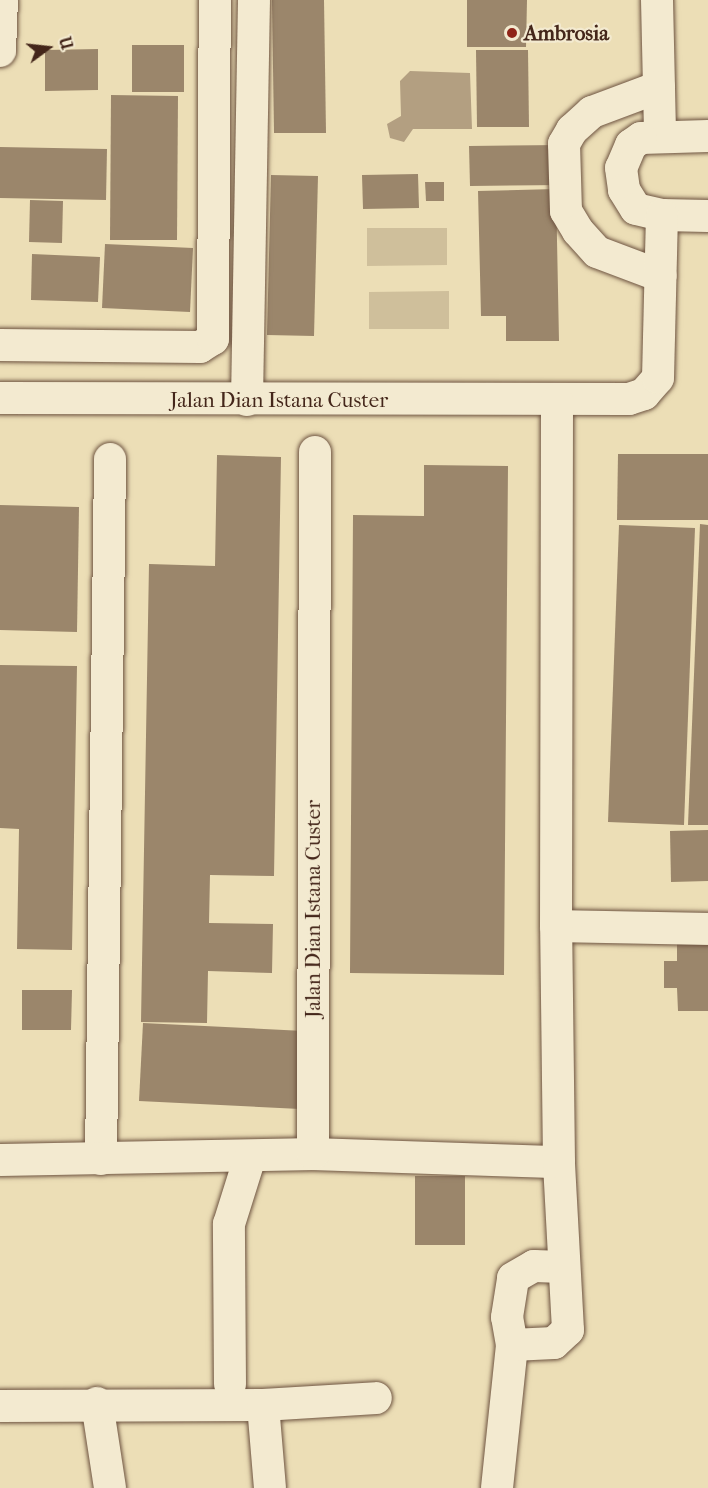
<!DOCTYPE html>
<style>
body{margin:0}
#map{position:relative;width:708px;height:1488px;overflow:hidden;background:#ecdeb6;font-family:"IM FELL French Canon",serif}
div>[style]{position:absolute}
.green>*{inset:0;background:#cfbf9b}
.water>*{inset:0;background:#b39f81}
.building>*{inset:0;background:#9b866b}
.roads{filter:drop-shadow(0 0 2px #6e5441) drop-shadow(0 0 2px #6e5441)}
.minor>*{height:32px;margin:-16px;padding:0 16px;transform-origin:16px;border-radius:16px;background:#f3ead0}
.dots>*{width:16px;height:16px;translate:-50% -50%;box-sizing:border-box;border:3px solid #f3ead0;border-radius:50%}
span{translate:-50% -50%;white-space:nowrap;text-align:center;line-height:1.15;-webkit-text-stroke:4.5px #f3ead0;paint-order:stroke}
.poi-label{font-size:21px;color:#44261a;font-weight:700}
.left{translate:0 -50%;text-align:left}
.street-label{font-size:21px;color:#44261a}
.north{position:absolute;left:18px;top:18px;width:60px;height:60px;-webkit-text-stroke:4px #f3ead0;paint-order:stroke;rotate:75deg;font-size:16px;font-weight:700;line-height:24px;text-align:center;color:#44261a}
.north::after{content:'';display:block;margin:auto;width:21px;height:27px;background:#44261a;clip-path:polygon(50% 0,100% 100%,50% 72%,0 100%)}
</style>
<div id="map">
<div class="green">
<div style="clip-path:polygon(367px 228px,447px 228px,447px 265px,367px 266px)"></div>
<div style="clip-path:polygon(449px 291px,449px 329px,369px 329px,369px 292px)"></div>
</div>
<div class="water">
<div style="clip-path:polygon(410px 71px,470px 73px,472px 129px,413px 129px,404px 142px,390px 138px,387px 124px,401px 116px,400px 81px)"></div>
</div>
<div class="building">
<div style="clip-path:polygon(272px 0,324px 0,326px 133px,274px 133px)"></div>
<div style="clip-path:polygon(467px 0,527px 0,526px 47px,467px 47px)"></div>
<div style="clip-path:polygon(132px 45px,184px 45px,184px 92px,132px 92px)"></div>
<div style="clip-path:polygon(98px 49px,98px 90px,45px 91px,45px 50px)"></div>
<div style="clip-path:polygon(476px 50px,528px 50px,529px 127px,477px 127px)"></div>
<div style="clip-path:polygon(111px 95px,178px 96px,177px 240px,110px 240px)"></div>
<div style="clip-path:polygon(562px 145px,563px 185px,470px 186px,469px 146px)"></div>
<div style="clip-path:polygon(0 147px,107px 149px,106px 200px,0 198px)"></div>
<div style="clip-path:polygon(418px 174px,419px 208px,363px 209px,362px 175px)"></div>
<div style="clip-path:polygon(271px 175px,318px 176px,314px 336px,267px 335px)"></div>
<div style="clip-path:polygon(425px 182px,444px 182px,444px 201px,426px 201px)"></div>
<div style="clip-path:polygon(556px 189px,559px 341px,506px 341px,506px 316px,481px 316px,478px 191px)"></div>
<div style="clip-path:polygon(30px 200px,63px 201px,62px 243px,29px 242px)"></div>
<div style="clip-path:polygon(105px 244px,193px 248px,190px 312px,102px 308px)"></div>
<div style="clip-path:polygon(32px 254px,100px 257px,98px 302px,31px 300px)"></div>
<div style="clip-path:polygon(618px 454px,708px 454px,708px 520px,617px 520px)"></div>
<div style="clip-path:polygon(217px 455px,281px 457px,274px 876px,210px 875px,209px 923px,273px 924px,272px 973px,208px 971px,207px 1023px,141px 1022px,149px 564px,215px 566px)"></div>
<div style="clip-path:polygon(424px 465px,508px 466px,504px 975px,350px 973px,353px 515px,424px 516px)"></div>
<div style="clip-path:polygon(0 505px,79px 507px,77px 632px,0 630px)"></div>
<div style="clip-path:polygon(700px 524px,708px 525px,708px 825px,688px 825px)"></div>
<div style="clip-path:polygon(619px 525px,695px 528px,684px 825px,608px 822px)"></div>
<div style="clip-path:polygon(0 665px,77px 666px,72px 950px,17px 949px,19px 829px,0 828px)"></div>
<div style="clip-path:polygon(708px 830px,708px 881px,671px 882px,670px 831px)"></div>
<div style="clip-path:polygon(677px 944px,708px 944px,708px 1011px,678px 1011px,677px 988px,664px 988px,664px 961px,677px 961px)"></div>
<div style="clip-path:polygon(22px 990px,72px 990px,71px 1030px,22px 1030px)"></div>
<div style="clip-path:polygon(143px 1023px,304px 1031px,300px 1109px,139px 1101px)"></div>
<div style="clip-path:polygon(415px 1176px,465px 1176px,465px 1245px,415px 1245px)"></div>
</div>
<div class="roads">
<div class="minor">
<div style="left:657px;top:0;width:135px;rotate:88.7deg"></div>
<div style="left:0;top:51px;width:51px;rotate:-87.8deg"></div>
<div style="left:659px;top:87px;width:72px;rotate:159.5deg"></div>
<div style="left:592px;top:112px;width:27px;rotate:138deg"></div>
<div style="left:572px;top:130px;width:16px;rotate:120deg"></div>
<div style="left:564px;top:144px;width:67px;rotate:88.3deg"></div>
<div style="left:566px;top:211px;width:23px;rotate:59deg"></div>
<div style="left:578px;top:231px;width:28px;rotate:48deg"></div>
<div style="left:597px;top:252px;width:68px;rotate:20.6deg"></div>
<div style="left:708px;top:136px;width:67px;rotate:178.3deg"></div>
<div style="left:641px;top:138px;width:12px;rotate:145deg"></div>
<div style="left:631px;top:145px;width:25px;rotate:113deg"></div>
<div style="left:621px;top:168px;width:22px;rotate:82deg"></div>
<div style="left:624px;top:190px;width:22px;rotate:58deg"></div>
<div style="left:636px;top:209px;width:27px;rotate:13deg"></div>
<div style="left:662px;top:215px;width:46px;rotate:1.2deg"></div>
<div style="left:0;top:345px;width:200px;rotate:0.6deg"></div>
<div style="left:200px;top:347px;width:15px;rotate:-32deg"></div>
<div style="left:213px;top:339px;width:339px;rotate:-89.7deg"></div>
<div style="left:0;top:398px;width:629px;rotate:0.09deg"></div>
<div style="left:629px;top:399px;width:16px;rotate:-18deg"></div>
<div style="left:644px;top:394px;width:21px;rotate:-49deg"></div>
<div style="left:658px;top:378px;width:163px;rotate:-88.6deg"></div>
<div style="left:247px;top:400px;width:400px;rotate:-89deg"></div>
<div style="left:556px;top:926px;width:152px;rotate:1.1deg"></div>
<div style="left:313px;top:1154px;width:246px;rotate:1.9deg"></div>
<div style="left:101px;top:1159px;width:700px;rotate:-89.26deg"></div>
<div style="left:0;top:1160px;width:313px;rotate:-1.1deg"></div>
<div style="left:313px;top:1154px;width:702px;rotate:-89.84deg"></div>
<div style="left:512px;top:1345px;width:28px;rotate:-100deg"></div>
<div style="left:507px;top:1317px;width:39px;rotate:-81deg"></div>
<div style="left:513px;top:1278px;width:24px;rotate:-30deg"></div>
<div style="left:534px;top:1266px;width:29px;rotate:2deg"></div>
<div style="left:230px;top:1384px;width:160px;rotate:-90.4deg"></div>
<div style="left:229px;top:1224px;width:70px;rotate:-72.6deg"></div>
<div style="left:97px;top:1403px;width:86px;rotate:81.3deg"></div>
<div style="left:263px;top:1405px;width:83px;rotate:85.2deg"></div>
<div style="left:0;top:1406px;width:263px;rotate:-0.2deg"></div>
<div style="left:263px;top:1405px;width:113px;rotate:-3.5deg"></div>
<div style="left:497px;top:1488px;width:144px;rotate:-84deg"></div>
<div style="left:512px;top:1345px;width:42px;rotate:-2.7deg"></div>
<div style="left:554px;top:1343px;width:19px;rotate:-43deg"></div>
<div style="left:568px;top:1330px;width:168px;rotate:-93.1deg"></div>
<div style="left:559px;top:1162px;width:236px;rotate:-90.7deg"></div>
<div style="left:556px;top:926px;width:525px;rotate:-89.89deg"></div>
</div>
</div>
<div class="dots">
<div style="left:512px;top:33px;background:#8f2418"></div>
</div>
<div class="poi-label">
<span class="left" style="left:524px;top:33px">Ambrosia</span>
</div>
<div class="street-label">
<span style="left:279px;top:400px">Jalan Dian Istana Custer</span>
<span style="left:313px;top:909px;rotate:-90deg">Jalan Dian Istana Custer</span>
</div>
<div class="north">U</div>
</div>
